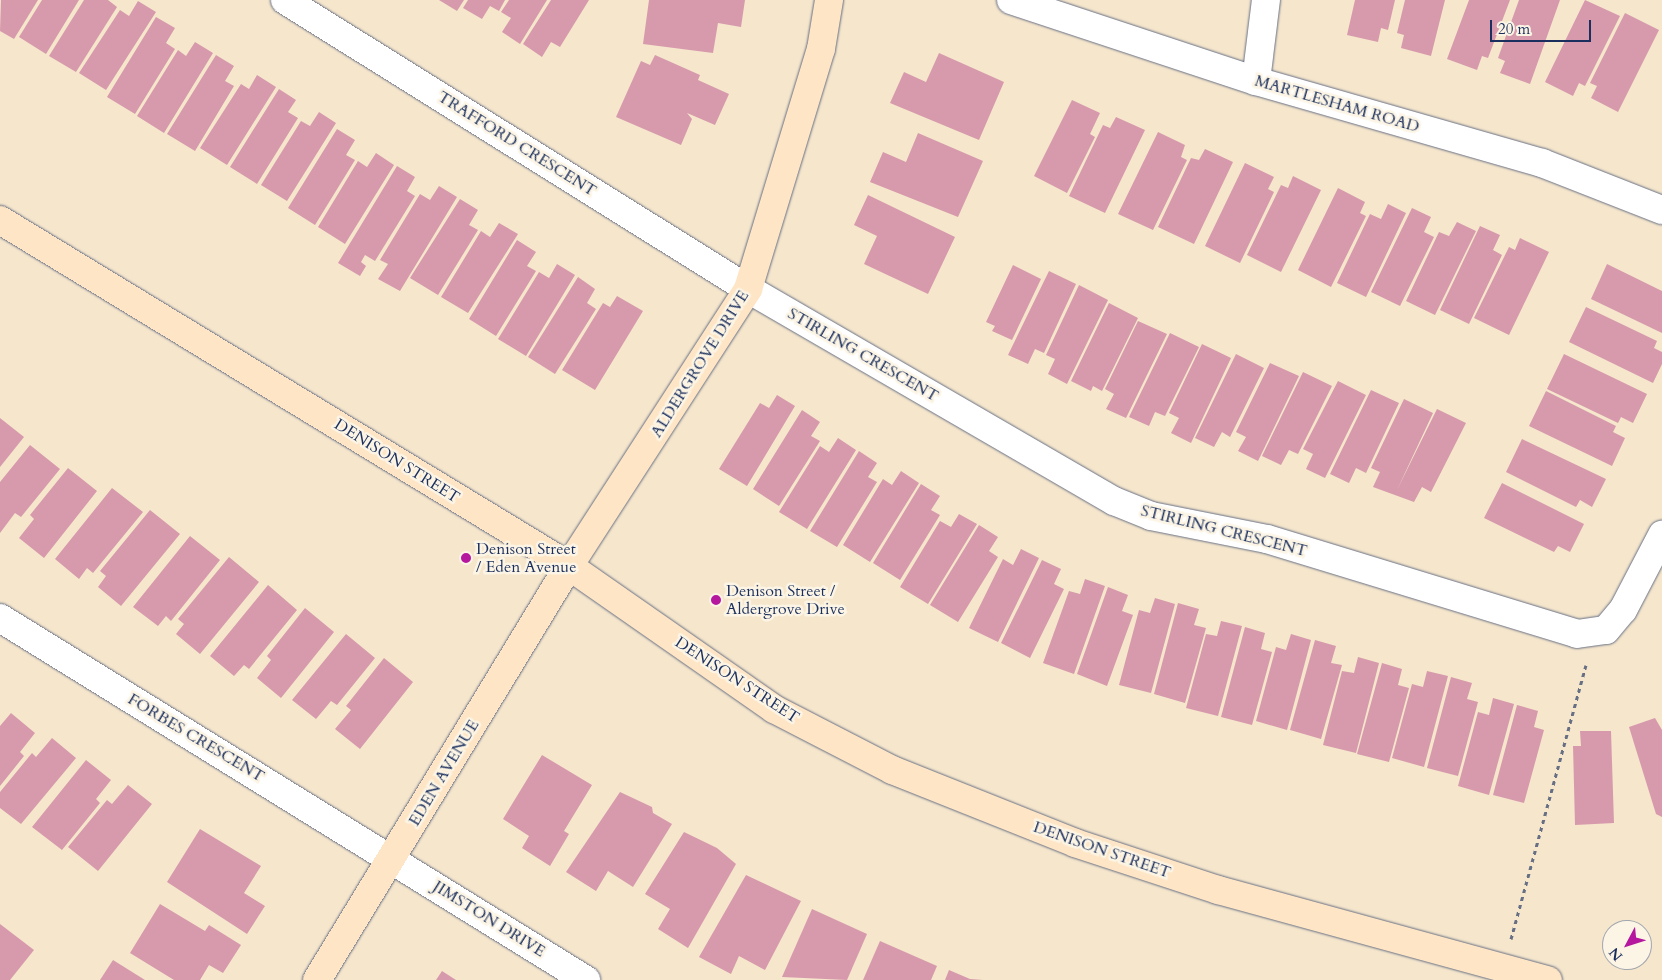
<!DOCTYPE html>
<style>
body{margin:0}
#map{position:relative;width:1662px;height:980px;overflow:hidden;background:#f5e6cc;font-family:Cardo,serif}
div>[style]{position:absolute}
.building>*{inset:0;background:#d79aac}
.path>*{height:3px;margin-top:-1.5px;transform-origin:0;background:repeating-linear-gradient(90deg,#676f84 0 4px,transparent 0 8px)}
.roads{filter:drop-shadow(0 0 1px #676f84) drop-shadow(0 0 1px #676f84)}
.street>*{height:28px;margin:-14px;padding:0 14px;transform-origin:14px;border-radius:14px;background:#fff}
.secondary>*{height:28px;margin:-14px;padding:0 14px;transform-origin:14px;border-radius:14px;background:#fee5c5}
.dots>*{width:14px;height:14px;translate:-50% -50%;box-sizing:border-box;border:2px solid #fcf5e5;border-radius:50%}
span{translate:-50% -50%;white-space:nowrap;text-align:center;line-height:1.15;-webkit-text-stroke:5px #fcf5e5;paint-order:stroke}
.street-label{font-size:16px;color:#1b2f5e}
.poi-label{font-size:16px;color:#1b2f5e}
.left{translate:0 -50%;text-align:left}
.north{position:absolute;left:1602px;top:920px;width:50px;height:50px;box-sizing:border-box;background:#fcf5e5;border:1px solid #a2a6af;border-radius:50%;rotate:230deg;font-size:14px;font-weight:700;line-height:20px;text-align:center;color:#1b2f5e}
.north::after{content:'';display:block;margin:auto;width:18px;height:22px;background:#b5179e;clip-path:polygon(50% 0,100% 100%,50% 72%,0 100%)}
.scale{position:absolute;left:1490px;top:20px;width:101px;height:22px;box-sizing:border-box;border:2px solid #1b2f5e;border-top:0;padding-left:6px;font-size:15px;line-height:18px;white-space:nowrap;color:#1b2f5e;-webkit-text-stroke:4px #fcf5e5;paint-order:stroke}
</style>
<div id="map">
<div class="building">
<div style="clip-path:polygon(1px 0,38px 0,14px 39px,0 31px)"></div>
<div style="clip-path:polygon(42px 0,79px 0,46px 54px,19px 37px)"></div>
<div style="clip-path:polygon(84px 0,108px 0,117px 7px,76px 72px,49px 56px)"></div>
<div style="clip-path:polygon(439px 0,464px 0,457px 11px)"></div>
<div style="clip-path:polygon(468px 0,505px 0,499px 11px,490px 6px,482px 19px,463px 8px)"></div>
<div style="clip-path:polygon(509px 0,547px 0,520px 44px,502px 32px,511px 18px,501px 12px)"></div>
<div style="clip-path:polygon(551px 0,589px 0,560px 47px,551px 42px,542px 57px,523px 44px)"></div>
<div style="clip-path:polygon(649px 0,745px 0,741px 27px,718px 23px,713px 53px,643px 44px)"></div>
<div style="clip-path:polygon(1355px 0,1395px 0,1388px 30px,1381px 28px,1378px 42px,1347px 35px)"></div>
<div style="clip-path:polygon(1405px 0,1445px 0,1431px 56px,1401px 48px,1404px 35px,1397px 33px)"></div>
<div style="clip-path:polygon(1469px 0,1510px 0,1488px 58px,1482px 56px,1477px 70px,1447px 59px)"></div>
<div style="clip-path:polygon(1519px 0,1560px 0,1530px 84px,1500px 73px,1505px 61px,1498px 58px)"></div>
<div style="clip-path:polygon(1585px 0,1620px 16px,1585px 86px,1579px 83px,1573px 96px,1545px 82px)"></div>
<div style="clip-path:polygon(138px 1px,156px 12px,106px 90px,79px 73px,120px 10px,129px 16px)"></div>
<div style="clip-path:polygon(1625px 13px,1659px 30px,1618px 112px,1591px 98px,1597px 86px,1590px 83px)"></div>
<div style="clip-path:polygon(156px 17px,175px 28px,166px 43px,175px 49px,135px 114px,107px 97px)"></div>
<div style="clip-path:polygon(195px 42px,213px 53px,164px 133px,137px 116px,178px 50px,186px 56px)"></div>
<div style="clip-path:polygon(939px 53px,1004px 82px,979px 140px,890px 103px,904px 72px,926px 82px)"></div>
<div style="clip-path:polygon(216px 55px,234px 66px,225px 81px,234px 86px,195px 151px,167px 134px)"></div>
<div style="clip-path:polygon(655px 55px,700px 75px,698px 80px,729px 94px,715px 125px,687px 113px,692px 119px,681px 145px,616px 117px,641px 61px,650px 65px)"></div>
<div style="clip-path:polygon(257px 75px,276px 87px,227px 165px,200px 148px,241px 84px,249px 89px)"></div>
<div style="clip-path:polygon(279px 89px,296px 100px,288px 112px,298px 118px,257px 184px,230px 167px)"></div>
<div style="clip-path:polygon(1072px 100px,1100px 113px,1090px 134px,1095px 137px,1067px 193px,1034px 176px)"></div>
<div style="clip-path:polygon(319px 112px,336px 123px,287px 201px,261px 185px,301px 121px,310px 126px)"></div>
<div style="clip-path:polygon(1116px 117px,1145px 130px,1105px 213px,1069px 196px,1103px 125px,1110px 128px)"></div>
<div style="clip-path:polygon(337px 129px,355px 140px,346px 155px,355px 160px,315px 225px,288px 208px)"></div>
<div style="clip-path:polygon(1158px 132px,1185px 145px,1181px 157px,1187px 160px,1153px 230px,1118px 214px)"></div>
<div style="clip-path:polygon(918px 133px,983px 161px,958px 217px,870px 182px,883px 152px,906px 162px)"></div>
<div style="clip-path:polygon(1205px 149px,1233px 162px,1194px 244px,1158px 227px,1191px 158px,1199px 160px)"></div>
<div style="clip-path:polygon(376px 153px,394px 165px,345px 244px,318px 227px,358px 161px,367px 167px)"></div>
<div style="clip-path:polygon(1245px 163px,1274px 177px,1268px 189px,1274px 192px,1240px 263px,1205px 246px)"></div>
<div style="clip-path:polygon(397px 166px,415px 177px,407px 191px,415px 196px,375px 261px,365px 255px,361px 262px,366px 266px,360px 276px,338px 263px)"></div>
<div style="clip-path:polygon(1293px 176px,1321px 190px,1281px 272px,1247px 255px,1281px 185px,1288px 188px)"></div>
<div style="clip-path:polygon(439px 186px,457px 197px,400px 291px,378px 279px,388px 264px,380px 260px,420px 194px,430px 200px)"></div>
<div style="clip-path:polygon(1338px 188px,1365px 202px,1360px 213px,1366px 216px,1331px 287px,1298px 270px)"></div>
<div style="clip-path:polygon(868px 195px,955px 237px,928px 294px,864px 264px,877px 236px,854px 225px)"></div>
<div style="clip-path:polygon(460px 199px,478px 210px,469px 225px,478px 230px,438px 295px,410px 278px)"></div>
<div style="clip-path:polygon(1388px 204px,1406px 213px,1366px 297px,1337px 283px,1370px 214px,1381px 219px)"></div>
<div style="clip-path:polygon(1412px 208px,1431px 217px,1424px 232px,1434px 237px,1400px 306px,1371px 292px)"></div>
<div style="clip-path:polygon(1457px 222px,1476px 231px,1435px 315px,1406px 301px,1439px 232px,1449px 236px)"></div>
<div style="clip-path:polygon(499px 223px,518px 234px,468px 313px,441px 297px,481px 231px,490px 237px)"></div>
<div style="clip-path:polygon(1480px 226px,1500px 235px,1493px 250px,1502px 255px,1469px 324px,1440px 310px)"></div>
<div style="clip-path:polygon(1520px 238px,1549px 252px,1509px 335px,1474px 318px,1509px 247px,1515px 250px)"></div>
<div style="clip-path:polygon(517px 240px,536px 252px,527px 266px,536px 271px,496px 336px,469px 319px)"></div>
<div style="clip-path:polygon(557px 264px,575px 275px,526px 356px,498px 339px,539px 272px,549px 278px)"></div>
<div style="clip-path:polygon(1607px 264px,1662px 291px,1662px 333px,1591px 299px)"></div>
<div style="clip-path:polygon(1013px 265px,1041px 279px,1012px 340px,992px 331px,995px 326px,986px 322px)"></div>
<div style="clip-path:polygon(1049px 271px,1076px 284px,1044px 353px,1035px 349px,1028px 364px,1008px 355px)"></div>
<div style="clip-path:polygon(578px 277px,595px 289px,587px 303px,596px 309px,555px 374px,528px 357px)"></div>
<div style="clip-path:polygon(1079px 285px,1108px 300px,1067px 384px,1048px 374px,1055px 359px,1046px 355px)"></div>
<div style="clip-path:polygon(617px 296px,643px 311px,595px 390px,562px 370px,603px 303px,610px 307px)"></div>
<div style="clip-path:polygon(1109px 303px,1138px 318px,1102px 391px,1093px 386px,1091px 391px,1071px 381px)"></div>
<div style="clip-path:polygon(1586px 307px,1657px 341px,1654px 348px,1662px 352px,1662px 364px,1653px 383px,1569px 342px)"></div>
<div style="clip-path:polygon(1138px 321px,1167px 334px,1126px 418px,1106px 409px,1114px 394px,1105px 389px)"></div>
<div style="clip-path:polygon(1170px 333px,1199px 347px,1165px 416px,1155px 412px,1149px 426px,1129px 417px)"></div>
<div style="clip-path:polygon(1202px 344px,1231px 358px,1191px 443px,1171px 433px,1179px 418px,1169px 413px)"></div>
<div style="clip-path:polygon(1236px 354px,1264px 368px,1230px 437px,1222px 432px,1214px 447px,1195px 438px)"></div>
<div style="clip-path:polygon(1564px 354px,1647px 394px,1633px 423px,1621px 417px,1618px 423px,1547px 389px)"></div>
<div style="clip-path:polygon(1270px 363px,1299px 376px,1258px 461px,1238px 451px,1246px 437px,1236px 432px)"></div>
<div style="clip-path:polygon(1303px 372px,1332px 386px,1298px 454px,1289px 450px,1281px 465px,1262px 456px)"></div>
<div style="clip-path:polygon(1338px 381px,1366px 395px,1325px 478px,1306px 469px,1313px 454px,1303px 449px)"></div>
<div style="clip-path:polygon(1371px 390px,1399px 403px,1366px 473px,1356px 468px,1349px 483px,1330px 474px)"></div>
<div style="clip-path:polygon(1546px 391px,1616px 426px,1613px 432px,1625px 438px,1612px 466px,1529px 426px)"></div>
<div style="clip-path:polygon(777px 395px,795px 406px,747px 486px,719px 469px,760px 403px,769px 408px)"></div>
<div style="clip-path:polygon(1404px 399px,1433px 413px,1397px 490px,1437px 409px,1466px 423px,1431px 492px,1422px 487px,1414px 502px,1373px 487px,1380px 472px,1371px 468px)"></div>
<div style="clip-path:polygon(802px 410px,820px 422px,811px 436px,820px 441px,779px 506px,753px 489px)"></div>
<div style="clip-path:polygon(0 418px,24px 437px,0 467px)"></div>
<div style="clip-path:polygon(838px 438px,856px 450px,807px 529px,779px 512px,820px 446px,829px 452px)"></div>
<div style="clip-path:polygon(1522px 439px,1606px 479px,1592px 507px,1580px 500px,1576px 507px,1506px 472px)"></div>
<div style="clip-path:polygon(30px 445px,60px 469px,21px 517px,15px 513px,0 533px,0 482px)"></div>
<div style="clip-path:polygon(859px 451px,877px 463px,868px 477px,877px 482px,837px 547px,810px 531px)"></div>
<div style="clip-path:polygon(68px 468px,97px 491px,44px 558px,19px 538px,34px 519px,30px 515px)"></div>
<div style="clip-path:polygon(901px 471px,919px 483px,870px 562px,843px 545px,883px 479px,892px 485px)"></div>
<div style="clip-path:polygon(1502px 483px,1584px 524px,1570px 552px,1558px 546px,1554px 552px,1484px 518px)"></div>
<div style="clip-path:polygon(921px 484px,940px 496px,931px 510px,940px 515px,900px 580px,873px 563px)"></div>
<div style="clip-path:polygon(112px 488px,143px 512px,93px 573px,87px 568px,79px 579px,55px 559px)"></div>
<div style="clip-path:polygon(150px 510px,180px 534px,121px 606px,98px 587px,106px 576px,100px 571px)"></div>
<div style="clip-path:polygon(959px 514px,977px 524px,928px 604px,900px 587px,940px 521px,951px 527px)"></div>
<div style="clip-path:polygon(979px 525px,998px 537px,989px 551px,998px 557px,958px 622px,930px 605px)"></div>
<div style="clip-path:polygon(190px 536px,220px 560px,171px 621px,166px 616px,158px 626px,133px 607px)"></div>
<div style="clip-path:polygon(1021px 549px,1039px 558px,998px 642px,969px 628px,1003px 559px,1013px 565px)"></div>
<div style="clip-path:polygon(229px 557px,259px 582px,200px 654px,176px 634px,184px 624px,178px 619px)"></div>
<div style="clip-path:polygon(1042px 560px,1061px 569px,1054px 584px,1064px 589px,1030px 658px,1001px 643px)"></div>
<div style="clip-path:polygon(1085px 579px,1105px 586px,1074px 674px,1043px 663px,1069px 591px,1080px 594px)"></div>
<div style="clip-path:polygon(268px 585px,297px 610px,249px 669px,244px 665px,234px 676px,210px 656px)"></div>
<div style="clip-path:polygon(1108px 587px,1128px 595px,1122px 611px,1133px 615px,1107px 686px,1077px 674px)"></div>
<div style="clip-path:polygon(1155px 598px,1175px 604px,1151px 693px,1119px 685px,1139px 610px,1150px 613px)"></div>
<div style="clip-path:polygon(1178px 603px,1199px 609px,1194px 625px,1206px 628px,1185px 703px,1154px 694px)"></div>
<div style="clip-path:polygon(305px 608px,334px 632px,281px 698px,257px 678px,271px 660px,267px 656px)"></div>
<div style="clip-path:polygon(1221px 621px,1242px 626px,1218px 716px,1186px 708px,1206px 634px,1217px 636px)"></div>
<div style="clip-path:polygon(1245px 627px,1265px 633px,1261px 649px,1272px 652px,1252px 725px,1221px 717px)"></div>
<div style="clip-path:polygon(346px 634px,375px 658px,337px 705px,331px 701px,316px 719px,292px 700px)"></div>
<div style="clip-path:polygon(1291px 634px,1311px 640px,1287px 730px,1256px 721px,1276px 647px,1286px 650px)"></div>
<div style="clip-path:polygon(1315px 640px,1336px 646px,1331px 663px,1342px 665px,1321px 739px,1290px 730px)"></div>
<div style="clip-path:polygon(1358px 657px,1379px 663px,1356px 753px,1323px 745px,1342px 671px,1354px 673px)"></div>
<div style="clip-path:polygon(384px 658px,413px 682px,360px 749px,335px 729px,351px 710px,346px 706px)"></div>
<div style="clip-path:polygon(1382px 663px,1402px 669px,1398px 685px,1409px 688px,1389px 762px,1357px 754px)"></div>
<div style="clip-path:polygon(1427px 671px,1448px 676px,1424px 767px,1392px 758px,1412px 684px,1423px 687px)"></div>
<div style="clip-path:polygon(1451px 677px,1472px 683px,1467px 699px,1478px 702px,1458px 776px,1427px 768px)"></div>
<div style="clip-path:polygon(1493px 698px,1514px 704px,1489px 795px,1458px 786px,1478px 712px,1489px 715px)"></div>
<div style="clip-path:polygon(1517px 705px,1538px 711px,1534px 727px,1544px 730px,1524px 803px,1493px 795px)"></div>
<div style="clip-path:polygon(11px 713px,35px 733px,20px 752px,24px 756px,0 786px,0 726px)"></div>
<div style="clip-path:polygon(1655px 718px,1662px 730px,1662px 817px,1656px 814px,1629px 727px)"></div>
<div style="clip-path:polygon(1580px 731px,1611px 731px,1614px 823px,1575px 825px,1573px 746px,1581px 746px)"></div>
<div style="clip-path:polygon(52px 738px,76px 758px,21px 824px,0 808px,0 792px,32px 753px,36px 757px)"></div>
<div style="clip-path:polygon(542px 755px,592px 785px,564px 831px,569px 834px,550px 866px,522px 848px,529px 836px,503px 819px)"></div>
<div style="clip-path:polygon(86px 760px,111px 780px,96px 799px,100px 803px,62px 850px,32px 827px)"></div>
<div style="clip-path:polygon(128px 785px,152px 804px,98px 871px,68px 847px,107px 800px,112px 804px)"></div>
<div style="clip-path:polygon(620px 792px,652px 807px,653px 813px,672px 824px,633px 887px,608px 871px,596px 891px,566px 872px)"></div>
<div style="clip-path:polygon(200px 829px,261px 866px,244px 893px,265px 906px,247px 934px,167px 882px)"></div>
<div style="clip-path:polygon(684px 832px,717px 848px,736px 864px,688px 948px,658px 929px,670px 909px,645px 894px)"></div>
<div style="clip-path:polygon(746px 875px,801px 901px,765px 970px,739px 956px,731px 974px,699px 957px)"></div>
<div style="clip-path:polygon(160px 904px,205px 931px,209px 925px,241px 945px,223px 973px,209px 965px,200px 980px,174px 980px,130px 953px)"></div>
<div style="clip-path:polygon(812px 909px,867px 934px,847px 980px,782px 977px)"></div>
<div style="clip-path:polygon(0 924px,34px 950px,10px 980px,0 980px)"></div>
<div style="clip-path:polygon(880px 941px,937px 966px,931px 980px,863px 980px)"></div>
<div style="clip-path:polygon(113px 960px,145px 980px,100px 980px)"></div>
<div style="clip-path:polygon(949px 970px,970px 979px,983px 980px,945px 980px)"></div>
<div style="clip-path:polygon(442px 971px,456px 980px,436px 980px)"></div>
</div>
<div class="path">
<div style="left:1511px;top:939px;width:284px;rotate:-74.7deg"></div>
</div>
<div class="roads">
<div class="street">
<div style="left:285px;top:0;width:546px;rotate:31.97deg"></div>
<div style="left:748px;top:289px;width:423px;rotate:30.1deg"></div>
<div style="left:1114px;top:501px;width:40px;rotate:22deg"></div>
<div style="left:1151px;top:516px;width:118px;rotate:11.2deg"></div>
<div style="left:1267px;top:539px;width:324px;rotate:17deg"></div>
<div style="left:1577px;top:634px;width:29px;rotate:-8deg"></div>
<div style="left:1606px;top:630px;width:26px;rotate:-50deg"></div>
<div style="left:1623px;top:610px;width:85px;rotate:-62.5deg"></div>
<div style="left:1011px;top:0;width:258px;rotate:18.3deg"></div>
<div style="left:1256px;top:81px;width:298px;rotate:16deg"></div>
<div style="left:1542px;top:163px;width:129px;rotate:21.4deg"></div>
<div style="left:1256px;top:81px;width:82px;rotate:-83deg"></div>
<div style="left:0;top:618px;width:689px;rotate:31.71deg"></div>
</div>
<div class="secondary">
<div style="left:0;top:220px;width:666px;rotate:31.3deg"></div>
<div style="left:569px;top:566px;width:250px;rotate:34.9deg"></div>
<div style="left:774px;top:709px;width:133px;rotate:27.3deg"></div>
<div style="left:892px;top:770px;width:197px;rotate:21.7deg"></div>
<div style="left:1075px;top:843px;width:151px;rotate:18.2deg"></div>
<div style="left:1218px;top:890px;width:342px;rotate:15.3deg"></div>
<div style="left:317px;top:980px;width:485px;rotate:-58.7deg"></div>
<div style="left:569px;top:566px;width:330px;rotate:-57.1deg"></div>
<div style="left:748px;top:289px;width:251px;rotate:-73.1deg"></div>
<div style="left:821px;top:49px;width:50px;rotate:-80.7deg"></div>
</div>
</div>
<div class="dots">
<div style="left:466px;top:558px;background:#b5179e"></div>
<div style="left:716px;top:600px;background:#b5179e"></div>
</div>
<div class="street-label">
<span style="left:1337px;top:104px;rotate:16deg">MARTLESHAM ROAD</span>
<span style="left:517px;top:144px;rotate:32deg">TRAFFORD CRESCENT</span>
<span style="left:863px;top:355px;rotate:30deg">STIRLING CRESCENT</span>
<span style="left:700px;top:364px;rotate:-58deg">ALDERGROVE DRIVE</span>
<span style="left:397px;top:461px;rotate:32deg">DENISON STREET</span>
<span style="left:1224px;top:531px;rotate:14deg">STIRLING CRESCENT</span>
<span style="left:737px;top:680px;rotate:33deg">DENISON STREET</span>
<span style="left:196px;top:738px;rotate:31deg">FORBES CRESCENT</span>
<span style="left:444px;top:773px;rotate:-59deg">EDEN AVENUE</span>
<span style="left:1102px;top:850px;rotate:19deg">DENISON STREET</span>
<span style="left:489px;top:919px;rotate:32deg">JIMSTON DRIVE</span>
</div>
<div class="poi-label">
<span class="left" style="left:476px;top:558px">Denison Street<br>/ Eden Avenue</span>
<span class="left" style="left:726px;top:600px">Denison Street /<br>Aldergrove Drive</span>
</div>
<div class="north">N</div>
<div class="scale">20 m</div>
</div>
